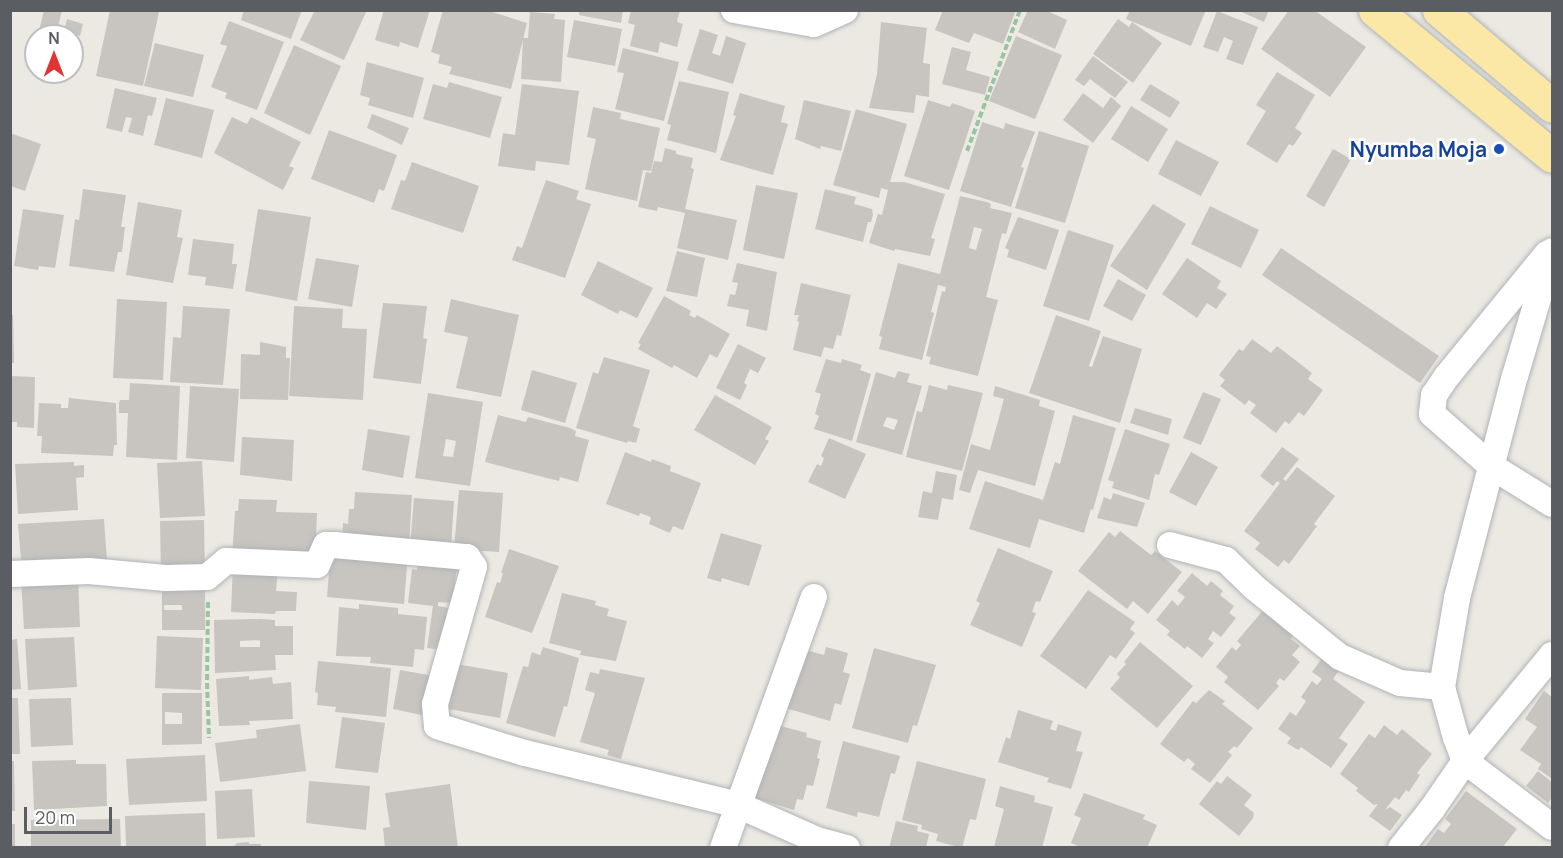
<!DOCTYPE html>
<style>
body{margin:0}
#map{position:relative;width:1563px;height:858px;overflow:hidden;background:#ece9e2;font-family:Manrope,sans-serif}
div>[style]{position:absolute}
.building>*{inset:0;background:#c8c4bf}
.path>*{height:4px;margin-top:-2px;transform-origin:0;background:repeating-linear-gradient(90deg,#98c4a2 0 6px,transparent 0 9px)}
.roads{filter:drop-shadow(0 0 2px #afb3b7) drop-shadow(0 0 2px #afb3b7)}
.street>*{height:26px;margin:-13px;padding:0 13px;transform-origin:13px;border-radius:13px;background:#fff}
.primary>*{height:33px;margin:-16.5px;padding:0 16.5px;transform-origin:16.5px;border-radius:16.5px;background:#fbe8a7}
.dots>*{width:16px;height:16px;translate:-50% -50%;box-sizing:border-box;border:3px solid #fff;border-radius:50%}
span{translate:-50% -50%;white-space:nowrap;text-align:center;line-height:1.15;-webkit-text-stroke:5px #fff;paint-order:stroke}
.transit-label{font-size:21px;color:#164399;font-weight:700}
.right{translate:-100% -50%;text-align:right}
.frame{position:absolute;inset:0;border:12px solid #5a5e62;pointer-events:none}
.north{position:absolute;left:24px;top:24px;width:60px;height:60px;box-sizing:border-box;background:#fff;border:2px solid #bdbfc0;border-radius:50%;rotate:0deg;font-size:16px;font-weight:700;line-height:24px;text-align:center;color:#5a5e62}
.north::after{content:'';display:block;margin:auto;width:21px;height:27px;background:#e23432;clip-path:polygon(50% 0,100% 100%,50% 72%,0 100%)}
.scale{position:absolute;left:24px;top:807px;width:88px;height:27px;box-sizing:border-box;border:3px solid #5a5e62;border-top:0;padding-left:8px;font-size:18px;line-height:21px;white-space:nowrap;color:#5a5e62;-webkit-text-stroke:4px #fff;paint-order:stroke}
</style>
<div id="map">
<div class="building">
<div style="clip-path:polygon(44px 10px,62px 10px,56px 36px,38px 35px)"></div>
<div style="clip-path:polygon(110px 10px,159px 12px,143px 86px,96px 76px)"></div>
<div style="clip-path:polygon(244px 10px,302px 10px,291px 39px,241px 20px)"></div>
<div style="clip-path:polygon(315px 10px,367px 10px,344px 60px,300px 40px)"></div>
<div style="clip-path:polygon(384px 10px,430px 10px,418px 48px,400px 42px,399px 47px,375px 40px)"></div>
<div style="clip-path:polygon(443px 10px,486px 10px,527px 23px,511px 89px,449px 74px,452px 67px,438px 63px,440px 55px,431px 52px)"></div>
<div style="clip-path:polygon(579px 10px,623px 10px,621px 23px,579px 15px)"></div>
<div style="clip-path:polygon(631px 10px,680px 10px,677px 22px,683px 24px,677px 47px,660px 42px,658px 53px,630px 46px,635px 25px,628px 23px)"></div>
<div style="clip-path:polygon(943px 10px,1016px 10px,1003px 44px,974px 33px,969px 43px,935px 30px)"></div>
<div style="clip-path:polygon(1028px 10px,1045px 10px,1067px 20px,1055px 49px,1018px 32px)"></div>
<div style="clip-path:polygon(1130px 10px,1206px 10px,1191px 46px,1126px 19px)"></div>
<div style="clip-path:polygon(1237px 10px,1269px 10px,1264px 22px)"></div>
<div style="clip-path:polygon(1289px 10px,1314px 10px,1366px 47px,1330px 97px,1261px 49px)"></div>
<div style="clip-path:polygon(1217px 11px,1258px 27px,1243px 65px,1226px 59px,1233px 41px,1224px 37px,1218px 52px,1203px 47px)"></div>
<div style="clip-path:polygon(530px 12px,555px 14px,554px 19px,565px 20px,561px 82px,521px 79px,523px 38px,528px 38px)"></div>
<div style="clip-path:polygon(67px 19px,83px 24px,80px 36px,64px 32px)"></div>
<div style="clip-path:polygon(1118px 19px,1129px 27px,1132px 22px,1162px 43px,1133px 83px,1093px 54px)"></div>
<div style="clip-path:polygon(574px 20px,622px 29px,615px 66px,567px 57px)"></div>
<div style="clip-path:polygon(229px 21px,284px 42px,257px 110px,225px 98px,227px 93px,211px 87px,227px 46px,220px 44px)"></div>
<div style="clip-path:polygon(881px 22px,927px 28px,923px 63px,930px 64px,929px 97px,916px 95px,914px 113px,869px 108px,877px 74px)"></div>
<div style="clip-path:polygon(700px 29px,718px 35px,712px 53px,720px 56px,726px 36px,746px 43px,733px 84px,687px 70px)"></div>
<div style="clip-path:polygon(1016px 36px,1062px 55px,1035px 119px,989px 101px)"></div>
<div style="clip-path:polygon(155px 43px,204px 55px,193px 97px,144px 86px)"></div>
<div style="clip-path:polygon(294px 45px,341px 66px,310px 135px,264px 113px)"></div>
<div style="clip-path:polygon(952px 47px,971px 52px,966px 70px,990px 77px,985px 95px,942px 84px)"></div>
<div style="clip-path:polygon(623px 48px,679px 62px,664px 121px,615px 109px,624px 73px,617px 72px)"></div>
<div style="clip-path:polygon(1093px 56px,1128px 82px,1115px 98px,1090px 79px,1084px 86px,1075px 80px)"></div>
<div style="clip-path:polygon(367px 62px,424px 78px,413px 118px,368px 105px,370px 98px,360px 95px)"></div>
<div style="clip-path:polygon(1277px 72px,1315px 95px,1295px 128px,1302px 133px,1293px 146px,1289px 144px,1277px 163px,1246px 144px,1266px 111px,1256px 105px)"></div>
<div style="clip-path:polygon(679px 81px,729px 92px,716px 153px,667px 140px,671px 125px,667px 124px)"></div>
<div style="clip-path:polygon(449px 82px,502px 97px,490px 138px,423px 119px,433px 84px,447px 88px)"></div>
<div style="clip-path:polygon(522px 84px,579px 91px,569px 165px,536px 161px,535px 171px,498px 166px,503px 133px,515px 135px)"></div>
<div style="clip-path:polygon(1150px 84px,1180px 102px,1170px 118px,1140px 100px)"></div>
<div style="clip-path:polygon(115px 88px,157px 98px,152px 116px,148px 115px,143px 136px,128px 132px,132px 118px,126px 117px,122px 132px,106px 128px)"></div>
<div style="clip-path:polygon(740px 93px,785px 106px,781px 122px,788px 124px,773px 175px,720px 160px,736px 116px,733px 115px)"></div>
<div style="clip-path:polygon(1083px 93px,1103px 108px,1111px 97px,1121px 106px,1093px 143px,1063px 120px)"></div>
<div style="clip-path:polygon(166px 98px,214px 110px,202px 158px,154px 145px)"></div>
<div style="clip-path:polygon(804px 100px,851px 111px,841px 151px,821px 146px,820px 149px,795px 139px)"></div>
<div style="clip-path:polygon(928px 100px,950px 107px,952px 103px,975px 111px,949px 190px,904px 176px)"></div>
<div style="clip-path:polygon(1131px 106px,1168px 129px,1148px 162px,1111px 139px)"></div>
<div style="clip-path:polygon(593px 107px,621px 113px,620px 119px,660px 128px,651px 171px,643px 170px,637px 201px,585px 189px,596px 139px,587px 137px)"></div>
<div style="clip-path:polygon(856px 109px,907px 124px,890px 182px,904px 182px,945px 194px,931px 238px,935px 239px,930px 256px,895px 249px,894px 251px,869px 243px,878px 214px,882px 215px,888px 190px,881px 188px,879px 198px,833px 185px)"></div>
<div style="clip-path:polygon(372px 114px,409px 128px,402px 145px,367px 128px)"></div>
<div style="clip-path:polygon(232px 117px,247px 124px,251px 117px,301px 142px,289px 166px,294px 168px,283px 190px,214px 153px)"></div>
<div style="clip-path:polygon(982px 122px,1004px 129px,1005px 123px,1035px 132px,1021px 167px,1024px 168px,1011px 207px,960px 191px)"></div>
<div style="clip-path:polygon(329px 130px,397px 155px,384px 191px,379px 189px,374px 203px,311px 179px)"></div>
<div style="clip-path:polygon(1039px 131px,1089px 146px,1065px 223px,1015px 208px)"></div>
<div style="clip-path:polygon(10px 133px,41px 144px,25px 191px,10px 186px)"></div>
<div style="clip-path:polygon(1176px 140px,1219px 162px,1201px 196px,1158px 174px)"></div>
<div style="clip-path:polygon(665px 148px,676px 151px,676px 154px,693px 158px,691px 168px,694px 169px,685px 209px,737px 220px,728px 260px,677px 248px,685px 213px,658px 207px,657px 211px,638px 207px,646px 172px,651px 173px,654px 161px,662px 162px)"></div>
<div style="clip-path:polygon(1333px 149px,1351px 159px,1324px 207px,1306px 196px)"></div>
<div style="clip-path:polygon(412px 162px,479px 186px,463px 233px,391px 209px,401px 180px,405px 181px)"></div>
<div style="clip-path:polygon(546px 180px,579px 191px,576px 199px,591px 204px,565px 278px,512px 260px,517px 246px,522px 248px)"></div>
<div style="clip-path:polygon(756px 185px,798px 193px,784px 259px,743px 250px)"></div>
<div style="clip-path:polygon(83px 189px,126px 195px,121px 227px,125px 227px,122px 252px,118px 252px,114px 272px,69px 266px,75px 219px,79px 220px)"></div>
<div style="clip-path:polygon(825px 189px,856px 197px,854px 204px,872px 209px,873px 215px,871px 222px,868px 222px,863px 242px,815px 229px)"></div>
<div style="clip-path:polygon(evenodd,960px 196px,987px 202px,991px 204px,990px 208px,1012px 213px,1006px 234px,1002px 233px,986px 297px,998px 300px,978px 376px,929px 364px,931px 357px,926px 356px,942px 291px,945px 292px,946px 287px,938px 285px,931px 312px,934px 313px,922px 360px,879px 349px,882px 337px,879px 336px,898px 263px,940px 274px,960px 196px,974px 227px,982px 229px,976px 250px,969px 248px,974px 227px)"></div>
<div style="clip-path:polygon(138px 202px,182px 210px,177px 237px,183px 238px,173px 283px,126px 275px)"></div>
<div style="clip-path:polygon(1153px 204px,1186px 224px,1147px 290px,1110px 266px)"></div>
<div style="clip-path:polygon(1210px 206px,1259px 230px,1241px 268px,1191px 244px)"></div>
<div style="clip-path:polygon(23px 209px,64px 215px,55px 268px,39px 266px,38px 270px,14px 266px)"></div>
<div style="clip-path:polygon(258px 209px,311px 217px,297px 301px,245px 291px)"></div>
<div style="clip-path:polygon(1018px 217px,1059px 230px,1046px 270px,1007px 257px,1009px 250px,1005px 248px)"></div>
<div style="clip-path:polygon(1068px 230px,1114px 245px,1089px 321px,1043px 306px)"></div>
<div style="clip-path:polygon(193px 239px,234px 244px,232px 264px,237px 264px,233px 289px,205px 285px,206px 277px,188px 275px)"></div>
<div style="clip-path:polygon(1281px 248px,1439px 356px,1420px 383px,1262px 275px)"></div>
<div style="clip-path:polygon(677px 251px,705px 258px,697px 297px,666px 291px)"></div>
<div style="clip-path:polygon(316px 258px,359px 265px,352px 307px,308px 299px)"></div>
<div style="clip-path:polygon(1187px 258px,1221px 281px,1217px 288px,1227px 294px,1216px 309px,1207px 303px,1197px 318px,1162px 294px)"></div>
<div style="clip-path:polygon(598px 261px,653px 288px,637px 318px,620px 310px,618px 314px,581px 295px)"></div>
<div style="clip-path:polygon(737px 263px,777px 272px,767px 331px,746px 326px,749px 310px,727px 306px,730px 294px,735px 295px,738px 283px,732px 282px)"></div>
<div style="clip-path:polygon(1118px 279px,1146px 295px,1132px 321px,1103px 306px)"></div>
<div style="clip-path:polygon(801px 283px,851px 295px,841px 336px,837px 335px,833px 349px,824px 347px,821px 357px,793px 350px,799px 322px,797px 321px,799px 315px,794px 315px)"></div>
<div style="clip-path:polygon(664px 296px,691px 311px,689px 315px,695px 318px,697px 315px,730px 334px,717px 358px,710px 354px,697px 378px,674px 365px,672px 368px,638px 349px,641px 344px,638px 343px)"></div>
<div style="clip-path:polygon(117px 299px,167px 302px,163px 380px,113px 378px)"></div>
<div style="clip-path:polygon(451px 299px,519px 315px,501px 397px,456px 388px,468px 337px,444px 332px)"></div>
<div style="clip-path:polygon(383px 303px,427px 306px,423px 338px,427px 339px,421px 384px,373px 378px)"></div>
<div style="clip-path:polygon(183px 306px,230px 309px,223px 385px,170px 382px,173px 337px,181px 338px)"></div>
<div style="clip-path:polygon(294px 306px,343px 309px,342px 328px,367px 329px,363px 400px,289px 396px)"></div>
<div style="clip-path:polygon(10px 315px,13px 315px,14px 363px,10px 363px)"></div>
<div style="clip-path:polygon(1056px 315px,1101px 331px,1089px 366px,1092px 367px,1103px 336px,1142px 349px,1120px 423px,1029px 393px)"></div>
<div style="clip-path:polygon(1252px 339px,1271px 353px,1277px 346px,1312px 373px,1308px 379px,1323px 390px,1304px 416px,1299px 412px,1289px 424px,1285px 421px,1276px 433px,1250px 413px,1256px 405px,1249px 400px,1245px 405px,1220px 386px,1225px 380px,1219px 375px,1239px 349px,1243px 351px)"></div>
<div style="clip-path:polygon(260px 342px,286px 347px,286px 358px,290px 358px,288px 400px,240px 399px,241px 354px,260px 355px)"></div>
<div style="clip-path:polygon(738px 344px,766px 358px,758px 373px,750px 369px,744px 383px,747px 385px,740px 400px,716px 388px)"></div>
<div style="clip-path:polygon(604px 357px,650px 370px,633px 426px,640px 429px,636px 443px,628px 441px,627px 443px,576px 428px,593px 372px,598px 374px)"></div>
<div style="clip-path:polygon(826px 359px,841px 363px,842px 359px,862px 365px,860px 370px,871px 374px,852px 441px,814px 429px,819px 416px,815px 414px,821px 394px,815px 392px)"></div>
<div style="clip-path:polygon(532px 370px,577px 383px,565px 423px,521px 410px)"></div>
<div style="clip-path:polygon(evenodd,898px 371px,910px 374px,907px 382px,922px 386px,902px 455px,856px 442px,876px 372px,895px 378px,898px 371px,887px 417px,898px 420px,894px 430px,883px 426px,887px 417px)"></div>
<div style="clip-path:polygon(10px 376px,35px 377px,34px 428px,17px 427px,17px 422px,10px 422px)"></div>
<div style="clip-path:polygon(130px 383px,180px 386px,177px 460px,126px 457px,128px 413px,119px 413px,119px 403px,120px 400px,129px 400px)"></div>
<div style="clip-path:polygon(929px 385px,947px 390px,948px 385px,983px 393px,962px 471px,906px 457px,917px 411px,922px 412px)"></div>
<div style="clip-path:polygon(190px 386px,239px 389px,234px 462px,186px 458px)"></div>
<div style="clip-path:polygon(995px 386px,1040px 400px,1039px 406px,1055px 411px,1035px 486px,978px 470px,970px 493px,959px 490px,971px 444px,990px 450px,1004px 399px,993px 396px)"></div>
<div style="clip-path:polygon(1203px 392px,1221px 399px,1201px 445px,1183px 438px)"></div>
<div style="clip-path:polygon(evenodd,428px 393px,483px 402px,470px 486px,415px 478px,428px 393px,446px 439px,456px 441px,453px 457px,443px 456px,446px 439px)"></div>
<div style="clip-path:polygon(715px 395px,772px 427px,765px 439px,769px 441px,755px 465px,694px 430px)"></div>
<div style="clip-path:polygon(69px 398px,116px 403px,117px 445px,114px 445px,113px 456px,41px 453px,42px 436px,37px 436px,39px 403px,61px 404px,61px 408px,68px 408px)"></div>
<div style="clip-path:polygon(1135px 408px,1172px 419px,1168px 435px,1130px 423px)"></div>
<div style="clip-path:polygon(498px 415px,526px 422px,528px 417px,570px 428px,576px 431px,575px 436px,589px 440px,578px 482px,560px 477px,559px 481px,485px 462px)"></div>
<div style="clip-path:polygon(1073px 415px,1116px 428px,1093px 510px,1091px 509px,1084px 533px,1039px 519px,1030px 548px,969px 529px,985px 481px,1043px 500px,1055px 462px,1060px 464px)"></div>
<div style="clip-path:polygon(368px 429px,410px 436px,403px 478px,362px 470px)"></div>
<div style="clip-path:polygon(1125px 429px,1170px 444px,1159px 475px,1155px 474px,1149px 500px,1112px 488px,1114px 482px,1108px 480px)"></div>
<div style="clip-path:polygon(242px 437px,294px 440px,292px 481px,240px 475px)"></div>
<div style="clip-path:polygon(829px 438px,866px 454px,845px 499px,808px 482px,817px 464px,821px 466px,824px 458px,821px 456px)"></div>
<div style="clip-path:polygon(1282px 447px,1299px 459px,1283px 479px,1286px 481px,1297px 467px,1335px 496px,1314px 524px,1317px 526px,1289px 564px,1284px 560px,1278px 567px,1255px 549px,1260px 543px,1244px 531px,1280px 483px,1277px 481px,1273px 486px,1260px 476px)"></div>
<div style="clip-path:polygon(625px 452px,651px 462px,652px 459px,671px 466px,670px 471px,701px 483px,683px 530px,673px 526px,670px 533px,649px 524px,651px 517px,640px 513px,639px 516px,606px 504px)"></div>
<div style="clip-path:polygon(1191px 452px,1218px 467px,1196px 506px,1169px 492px)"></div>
<div style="clip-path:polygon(202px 461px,205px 516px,160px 518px,157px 463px)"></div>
<div style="clip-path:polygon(74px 462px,74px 466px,84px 465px,84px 477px,76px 478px,78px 510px,18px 514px,15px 464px)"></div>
<div style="clip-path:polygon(936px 471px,957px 475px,953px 500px,942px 498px,938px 520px,918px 517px,923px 491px,932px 493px)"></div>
<div style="clip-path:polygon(459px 490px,503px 493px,499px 552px,454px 549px)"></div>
<div style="clip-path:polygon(355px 492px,412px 495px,409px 547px,342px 544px,343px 523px,348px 524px,349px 509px,354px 509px)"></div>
<div style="clip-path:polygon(1113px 493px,1145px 503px,1137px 527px,1097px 518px,1104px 497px,1111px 500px)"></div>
<div style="clip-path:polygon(414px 498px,454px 501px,451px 549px,410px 546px)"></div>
<div style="clip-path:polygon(239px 499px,277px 500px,276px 512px,317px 513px,315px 562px,232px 558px,235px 511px,238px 511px)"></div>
<div style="clip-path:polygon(104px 519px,107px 561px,22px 572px,18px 524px)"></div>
<div style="clip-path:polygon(204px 520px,205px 574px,161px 575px,160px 521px)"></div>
<div style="clip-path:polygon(1120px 531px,1151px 555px,1155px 551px,1182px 572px,1148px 614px,1133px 601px,1127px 609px,1078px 571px,1109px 532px,1115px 537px)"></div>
<div style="clip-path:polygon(721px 533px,762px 545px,749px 586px,722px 578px,721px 582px,707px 578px)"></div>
<div style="clip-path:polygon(331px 547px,408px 554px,404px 604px,327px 597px)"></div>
<div style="clip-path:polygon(998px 548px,1053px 571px,1040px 602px,1036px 601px,1032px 612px,1036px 613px,1022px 647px,970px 625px,980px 603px,976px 601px)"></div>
<div style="clip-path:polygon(509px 549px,559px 566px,532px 633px,485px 617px,497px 582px,500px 583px,503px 573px,501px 573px)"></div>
<div style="clip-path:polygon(418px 556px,458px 559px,452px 603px,438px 602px,438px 606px,448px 608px,442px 650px,427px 648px,433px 606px,408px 603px,412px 569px,417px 570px)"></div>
<div style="clip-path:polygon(233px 563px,278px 565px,276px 591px,297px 592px,296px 611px,276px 611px,275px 614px,231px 612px)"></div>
<div style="clip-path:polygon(1192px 573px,1207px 586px,1211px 581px,1223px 591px,1220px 595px,1234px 606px,1229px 613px,1236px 618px,1221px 637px,1213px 631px,1208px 639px,1214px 643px,1202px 658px,1187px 646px,1185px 649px,1167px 635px,1170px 631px,1156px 620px,1172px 600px,1178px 606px,1185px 597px,1177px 591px)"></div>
<div style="clip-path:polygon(78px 576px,80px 627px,24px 629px,21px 579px)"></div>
<div style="clip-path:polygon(evenodd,205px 582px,205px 630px,162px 630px,162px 583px,205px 582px,164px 605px,182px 605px,182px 610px,164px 610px,164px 605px)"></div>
<div style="clip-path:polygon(1088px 590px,1135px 622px,1130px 629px,1135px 633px,1116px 659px,1110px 655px,1086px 689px,1040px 656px)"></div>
<div style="clip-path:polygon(562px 593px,596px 601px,595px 605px,609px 609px,607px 616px,627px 621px,616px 661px,580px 655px,581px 651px,549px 643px)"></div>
<div style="clip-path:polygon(359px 604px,398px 608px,398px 614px,427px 617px,424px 650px,415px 649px,413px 667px,370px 663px,371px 657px,336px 656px,339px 607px,359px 609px)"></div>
<div style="clip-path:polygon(1266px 607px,1296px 632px,1291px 639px,1300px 646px,1292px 655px,1300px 662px,1284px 681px,1280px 678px,1276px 683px,1279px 686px,1258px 710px,1224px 682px,1228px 677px,1216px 667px,1232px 647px,1236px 651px,1241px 645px,1237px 641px)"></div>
<div style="clip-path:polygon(evenodd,260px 619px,275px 620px,275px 626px,293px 626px,293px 655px,275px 655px,276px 670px,215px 673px,214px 620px,260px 619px,260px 640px,260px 647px,240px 647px,240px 641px,260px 640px)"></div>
<div style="clip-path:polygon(157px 636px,203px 638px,201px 690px,155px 688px)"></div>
<div style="clip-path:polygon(74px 637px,77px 687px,28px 690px,25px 639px)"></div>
<div style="clip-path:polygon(17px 639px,21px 689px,10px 690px,10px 640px)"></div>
<div style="clip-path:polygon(1140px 642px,1193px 686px,1157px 728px,1110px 689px,1120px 677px,1117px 674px,1126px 664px,1124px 662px)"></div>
<div style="clip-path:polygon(543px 647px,579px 658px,567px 707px,564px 706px,555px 737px,506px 723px,523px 666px,528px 667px,532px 652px,540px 655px)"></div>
<div style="clip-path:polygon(826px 647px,848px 653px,843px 672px,850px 674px,841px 705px,835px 703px,830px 721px,782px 707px,799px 648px,824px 655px)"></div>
<div style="clip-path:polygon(874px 648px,936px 665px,917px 726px,913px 725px,908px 743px,852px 728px)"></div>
<div style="clip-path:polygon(1325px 654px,1342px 666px,1333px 679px,1365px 702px,1339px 738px,1348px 744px,1331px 768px,1301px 747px,1298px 750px,1287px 743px,1291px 738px,1278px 729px,1290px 712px,1296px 716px,1306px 701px,1301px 697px,1312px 681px,1317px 685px,1322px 679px,1312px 672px)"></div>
<div style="clip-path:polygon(318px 661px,391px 668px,386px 717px,335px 712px,336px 707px,317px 705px,318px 693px,315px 692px)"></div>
<div style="clip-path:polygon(456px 664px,508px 673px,500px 718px,448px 709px)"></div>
<div style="clip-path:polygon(600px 669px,645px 678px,621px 759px,607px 755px,609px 750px,580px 742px,595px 693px,585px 690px,590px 672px,599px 674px)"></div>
<div style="clip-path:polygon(400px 670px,434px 676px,426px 716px,393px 709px)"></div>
<div style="clip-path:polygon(249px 676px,249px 680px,272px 677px,273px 684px,291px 682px,293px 719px,249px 721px,250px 725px,219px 726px,216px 679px)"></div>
<div style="clip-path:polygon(1209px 690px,1225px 701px,1222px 704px,1253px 728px,1237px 748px,1234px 746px,1228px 752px,1232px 755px,1210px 783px,1191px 769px,1195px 764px,1188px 758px,1184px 762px,1160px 744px,1193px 701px,1196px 703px)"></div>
<div style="clip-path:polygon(1544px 691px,1552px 697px,1552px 779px,1538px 769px,1541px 764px,1520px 750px,1537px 727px,1525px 719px)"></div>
<div style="clip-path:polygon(evenodd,162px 693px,202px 693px,202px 744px,162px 745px,162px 693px,165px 712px,182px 713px,182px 724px,165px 724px,165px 712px)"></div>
<div style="clip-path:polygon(10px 698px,18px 698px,20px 754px,10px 754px)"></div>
<div style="clip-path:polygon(71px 698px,73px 745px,31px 747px,29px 699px)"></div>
<div style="clip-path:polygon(1018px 710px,1053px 721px,1050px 729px,1056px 731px,1058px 724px,1082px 732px,1076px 751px,1083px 752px,1071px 789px,1047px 782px,1049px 778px,998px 762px,1006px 737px,1010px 739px)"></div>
<div style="clip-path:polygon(342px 717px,385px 723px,378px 773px,335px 768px)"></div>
<div style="clip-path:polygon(300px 724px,306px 771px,220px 782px,215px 743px,257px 738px,256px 730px)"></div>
<div style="clip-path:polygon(777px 725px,807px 733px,806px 737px,821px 741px,817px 758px,820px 759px,813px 786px,807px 785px,803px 800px,797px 799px,794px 810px,751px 797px,756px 776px,763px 777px)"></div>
<div style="clip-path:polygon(1384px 725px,1397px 735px,1402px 729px,1432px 754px,1417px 773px,1420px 775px,1409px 792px,1406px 790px,1399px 800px,1395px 797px,1385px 810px,1390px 807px,1402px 815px,1390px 831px,1369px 816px,1378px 804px,1374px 805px,1356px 791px,1358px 788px,1340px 774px,1369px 734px,1375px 738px)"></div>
<div style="clip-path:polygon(843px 741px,900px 756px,895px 774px,891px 773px,879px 817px,858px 812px,857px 817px,826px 808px)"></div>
<div style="clip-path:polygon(205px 755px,207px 801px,129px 805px,126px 759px)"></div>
<div style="clip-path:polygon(76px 760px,76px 764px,106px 764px,107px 806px,34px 810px,32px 761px)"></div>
<div style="clip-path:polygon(10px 761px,14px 761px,15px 811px,10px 811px)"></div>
<div style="clip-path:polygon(917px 761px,986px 779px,976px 820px,970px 819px,962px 848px,936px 841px,938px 834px,921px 829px,922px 825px,902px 820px)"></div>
<div style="clip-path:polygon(1538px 771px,1552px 782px,1552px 798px,1548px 803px,1526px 786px)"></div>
<div style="clip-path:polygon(1227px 776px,1252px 795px,1244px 805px,1254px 813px,1253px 818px,1239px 836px,1199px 804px,1217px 781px,1221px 784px)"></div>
<div style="clip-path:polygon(309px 781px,370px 786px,366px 830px,306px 823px)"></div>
<div style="clip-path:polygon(450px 784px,458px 848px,385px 848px,383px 828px,390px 827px,385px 793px)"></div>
<div style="clip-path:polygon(1000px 786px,1035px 796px,1034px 802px,1053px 807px,1042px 848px,994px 847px,1004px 809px,995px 806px)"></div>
<div style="clip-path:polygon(252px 789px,255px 837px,217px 839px,215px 791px)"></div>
<div style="clip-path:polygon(1466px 791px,1517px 829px,1502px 848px,1424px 848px,1438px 829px,1444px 833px,1451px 824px,1445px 819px)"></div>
<div style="clip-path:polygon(1084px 793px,1145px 815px,1143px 819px,1157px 825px,1147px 848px,1083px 848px,1071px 843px,1081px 818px,1074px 815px)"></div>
<div style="clip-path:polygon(205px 813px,206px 848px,126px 848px,125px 816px)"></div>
<div style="clip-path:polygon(120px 819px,121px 848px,31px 848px,31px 820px)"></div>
<div style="clip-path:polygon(896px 821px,918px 826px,917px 831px,929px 834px,926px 848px,889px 848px)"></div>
<div style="clip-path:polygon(10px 824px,15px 824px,15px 848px,10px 848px)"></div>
<div style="clip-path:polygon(249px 842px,249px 844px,261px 844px,261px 848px,232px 848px,237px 843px)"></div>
</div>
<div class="path">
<div style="left:967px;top:151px;width:151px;rotate:-69.4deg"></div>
<div style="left:208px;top:602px;width:81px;rotate:90.7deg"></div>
<div style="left:207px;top:683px;width:55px;rotate:87.9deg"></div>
</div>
<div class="roads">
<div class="street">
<div style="left:734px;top:10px;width:81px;rotate:9.9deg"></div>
<div style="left:814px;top:24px;width:34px;rotate:-24deg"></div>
<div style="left:1547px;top:254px;width:158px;rotate:129.3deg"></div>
<div style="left:1447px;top:376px;width:23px;rotate:124deg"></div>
<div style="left:1434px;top:395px;width:19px;rotate:96deg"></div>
<div style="left:1432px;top:414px;width:79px;rotate:41.4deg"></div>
<div style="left:1491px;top:466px;width:72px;rotate:31.9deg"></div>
<div style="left:1170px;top:545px;width:58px;rotate:15deg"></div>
<div style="left:1226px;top:560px;width:40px;rotate:44deg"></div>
<div style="left:1255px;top:588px;width:109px;rotate:39.1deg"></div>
<div style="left:1340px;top:657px;width:65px;rotate:23.4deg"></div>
<div style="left:1400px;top:683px;width:42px;rotate:5.4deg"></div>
<div style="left:10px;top:574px;width:79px;rotate:-2.2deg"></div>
<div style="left:89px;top:571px;width:77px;rotate:5.2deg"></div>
<div style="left:166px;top:578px;width:41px;rotate:-1.4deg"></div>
<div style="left:207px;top:577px;width:25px;rotate:-40deg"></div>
<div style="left:226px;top:561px;width:91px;rotate:2.5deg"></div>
<div style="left:317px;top:565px;width:22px;rotate:-66deg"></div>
<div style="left:326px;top:545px;width:8px"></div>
<div style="left:334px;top:545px;width:134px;rotate:5.2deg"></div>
<div style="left:467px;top:557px;width:12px;rotate:55deg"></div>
<div style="left:474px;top:567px;width:142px;rotate:105.9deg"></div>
<div style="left:435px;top:704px;width:22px;rotate:85deg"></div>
<div style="left:437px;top:726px;width:92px;rotate:17.1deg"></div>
<div style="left:525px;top:753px;width:219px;rotate:13.7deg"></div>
<div style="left:738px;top:805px;width:86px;rotate:23.9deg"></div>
<div style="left:817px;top:840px;width:31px;rotate:15deg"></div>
<div style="left:1552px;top:655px;width:137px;rotate:129.4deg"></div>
<div style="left:1465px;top:761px;width:109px;rotate:37.2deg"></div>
<div style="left:723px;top:848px;width:267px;rotate:-70.1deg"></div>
<div style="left:1401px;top:848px;width:50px;rotate:-51.5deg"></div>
<div style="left:1432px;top:809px;width:58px;rotate:-55.5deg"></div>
<div style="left:1465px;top:761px;width:25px;rotate:-111deg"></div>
<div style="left:1456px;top:738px;width:53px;rotate:-105.4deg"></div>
<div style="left:1442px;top:687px;width:90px;rotate:-80.4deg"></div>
<div style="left:1457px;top:598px;width:229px;rotate:-75.4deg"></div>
<div style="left:1515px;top:376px;width:130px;rotate:-73.5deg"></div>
</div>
<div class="primary">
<div style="left:1375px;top:10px;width:229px;rotate:39.5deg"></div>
<div style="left:1439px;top:10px;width:148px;rotate:40.3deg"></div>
</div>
</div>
<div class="dots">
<div style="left:1499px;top:149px;background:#1a4fb4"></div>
</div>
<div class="transit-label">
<span class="right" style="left:1487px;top:149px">Nyumba Moja</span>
</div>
<div class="frame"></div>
<div class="north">N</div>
<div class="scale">20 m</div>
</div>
